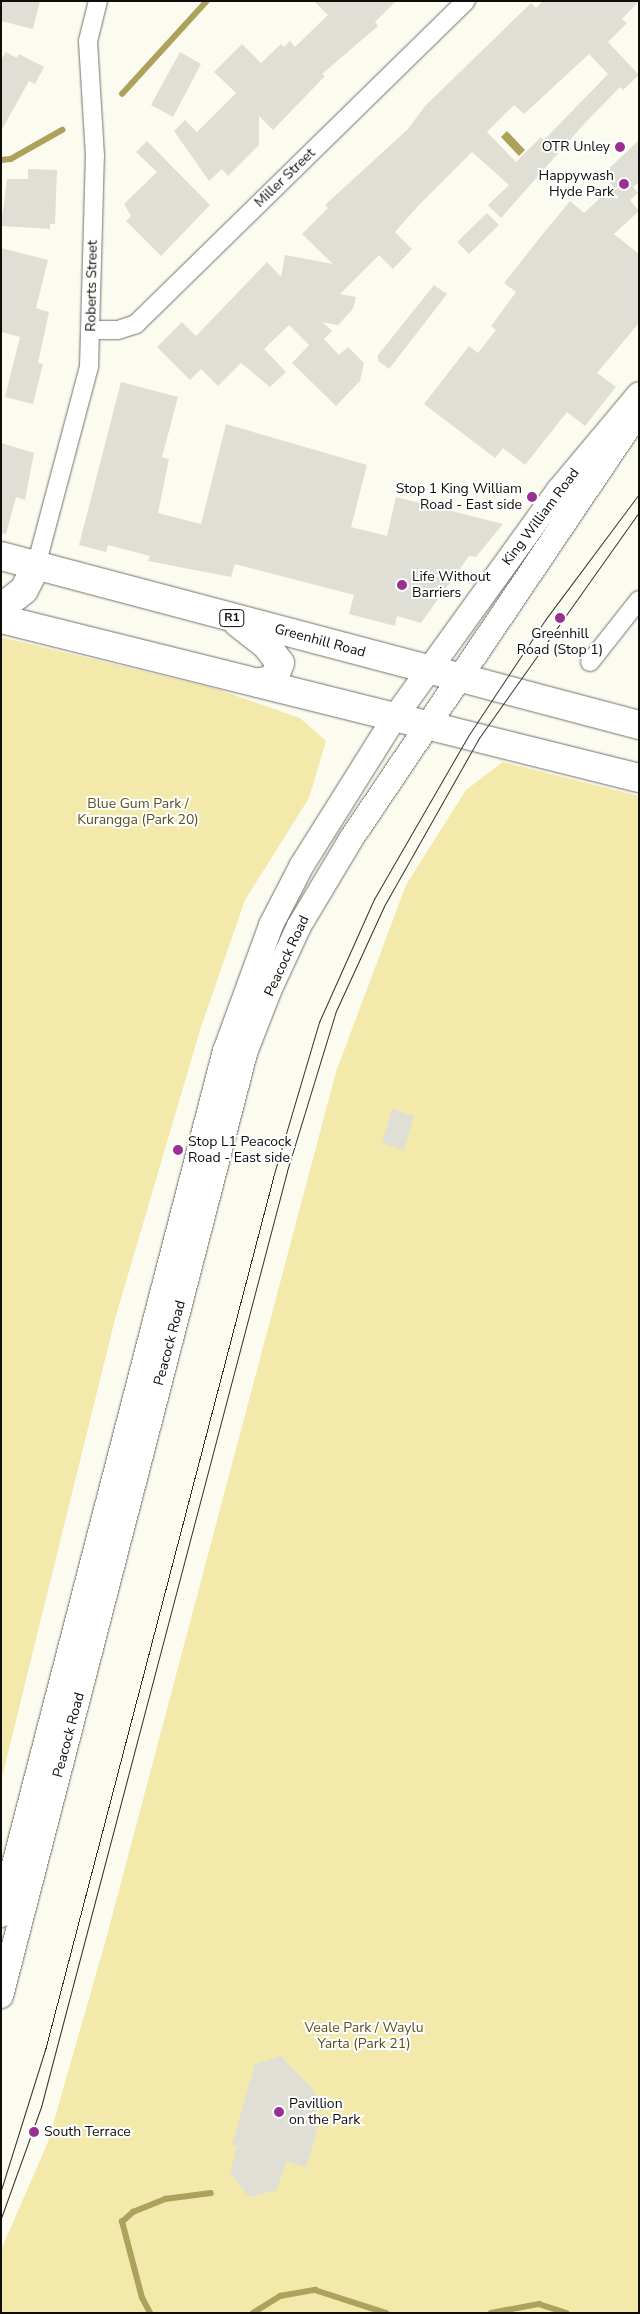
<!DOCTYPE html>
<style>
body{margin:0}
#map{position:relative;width:640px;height:2314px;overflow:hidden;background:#fcfbf0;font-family:"Nunito Sans",sans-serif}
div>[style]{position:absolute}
.green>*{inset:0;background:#f2e9aa}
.water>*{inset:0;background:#aca25b}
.stream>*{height:5.5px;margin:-2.75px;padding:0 2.75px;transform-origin:2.75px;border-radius:2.75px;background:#aca25b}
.building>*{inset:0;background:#e0dfd5}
.roads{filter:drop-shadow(0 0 1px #727168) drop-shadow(0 0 1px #727168)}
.street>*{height:18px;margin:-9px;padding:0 9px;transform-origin:9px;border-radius:9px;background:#fff}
.secondary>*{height:24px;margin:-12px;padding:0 12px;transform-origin:12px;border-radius:12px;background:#fff}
.highway>*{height:28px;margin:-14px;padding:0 14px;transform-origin:14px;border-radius:14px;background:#fff}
.tram>*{height:1px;margin:-0.5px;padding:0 0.5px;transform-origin:0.5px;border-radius:0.5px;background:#32312d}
.dots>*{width:14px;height:14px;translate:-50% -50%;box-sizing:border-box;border:2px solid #fff;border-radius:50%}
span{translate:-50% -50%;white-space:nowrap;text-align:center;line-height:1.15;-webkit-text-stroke:4px #fff;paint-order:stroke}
.shield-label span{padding:1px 4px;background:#fff;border:1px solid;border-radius:4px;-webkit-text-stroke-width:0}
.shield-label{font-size:12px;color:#0e0d0a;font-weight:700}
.poi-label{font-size:14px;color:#0e0d0a}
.right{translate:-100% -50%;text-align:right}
.left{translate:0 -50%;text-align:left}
.street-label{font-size:14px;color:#0e0d0a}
.park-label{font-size:14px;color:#5a521c}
.frame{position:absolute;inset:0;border:2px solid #0e0d0a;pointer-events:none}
</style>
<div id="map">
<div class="green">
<div style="clip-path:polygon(1px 637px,217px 689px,300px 718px,326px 741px,309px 798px,245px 900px,200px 1030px,115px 1319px,1px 1781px)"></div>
<div style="clip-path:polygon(503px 762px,639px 796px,639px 2313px,1px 2313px,1px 2250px,48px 2142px,105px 1943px,336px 1072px,406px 885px,466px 790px)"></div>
</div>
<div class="water">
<div style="clip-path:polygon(507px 131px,525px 150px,519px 156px,501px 137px)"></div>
</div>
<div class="stream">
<div style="left:122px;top:94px;width:126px;rotate:-47.6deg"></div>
<div style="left:1px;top:160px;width:10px;rotate:-6deg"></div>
<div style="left:11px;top:159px;width:59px;rotate:-29.6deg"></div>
<div style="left:150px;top:2313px;width:17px;rotate:-118deg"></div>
<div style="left:142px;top:2298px;width:79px;rotate:-104.7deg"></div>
<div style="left:122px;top:2222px;width:15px;rotate:-42deg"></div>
<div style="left:133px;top:2212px;width:35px;rotate:-22deg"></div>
<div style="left:165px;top:2199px;width:46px;rotate:-7.4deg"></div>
<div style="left:253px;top:2313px;width:32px;rotate:-32deg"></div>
<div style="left:280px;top:2296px;width:36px;rotate:-10deg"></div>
<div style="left:315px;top:2290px;width:75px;rotate:17.9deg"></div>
<div style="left:491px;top:2313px;width:49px;rotate:-10.6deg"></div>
<div style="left:539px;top:2304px;width:29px;rotate:18deg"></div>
</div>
<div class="building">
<div style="clip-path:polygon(1px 1px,40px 1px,33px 29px,1px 21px)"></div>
<div style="clip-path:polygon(314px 1px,396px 1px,375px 22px,378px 26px,322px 74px,325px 76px,273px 130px,259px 116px,259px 145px,228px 176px,222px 169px,209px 181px,174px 131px,185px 120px,197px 132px,236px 93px,214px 72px,242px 44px,261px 63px,281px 44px,284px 47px,290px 41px,295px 47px,328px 15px)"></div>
<div style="clip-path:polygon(evenodd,543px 1px,639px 1px,622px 19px,627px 23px,608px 42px,639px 75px,623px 90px,620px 87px,585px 123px,501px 218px,488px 205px,509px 185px,472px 152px,418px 206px,395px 232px,412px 249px,393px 269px,379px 255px,340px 294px,356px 297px,353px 309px,338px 325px,322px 322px,332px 331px,324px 339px,339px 355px,348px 347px,364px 363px,360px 381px,336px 406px,292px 363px,309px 345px,289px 325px,264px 349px,286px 372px,270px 387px,241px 363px,218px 386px,201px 369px,190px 380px,157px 347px,182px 322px,196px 336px,267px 262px,281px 277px,285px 255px,333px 264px,302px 234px,328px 208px,325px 205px,408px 129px,425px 106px,531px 3px,536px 8px,543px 1px,589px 54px,608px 74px,544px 140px,541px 137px,516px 162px,487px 132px,514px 105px,524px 114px,589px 54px)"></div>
<div style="clip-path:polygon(6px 52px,17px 58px,19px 54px,44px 67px,35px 84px,29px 81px,1px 131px,1px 60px)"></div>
<div style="clip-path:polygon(180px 52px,201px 64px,173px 117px,151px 105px)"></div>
<div style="clip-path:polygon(639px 140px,639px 182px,633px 187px,638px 193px,630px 200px,639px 211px,614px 234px,639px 254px,639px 323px,597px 373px,616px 387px,585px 426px,567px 412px,525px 465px,503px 448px,495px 458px,424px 404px,469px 346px,478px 353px,496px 330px,491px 326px,516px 292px,504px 283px,542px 235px,570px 201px,584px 213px,613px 186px,602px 175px)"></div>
<div style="clip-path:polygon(147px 141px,210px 205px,161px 256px,126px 221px,131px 216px,124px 204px,157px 172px,136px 152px)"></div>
<div style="clip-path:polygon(28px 169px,57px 170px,55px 224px,50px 224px,50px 229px,1px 226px,7px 179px,28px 179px)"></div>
<div style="clip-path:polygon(487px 213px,499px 225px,469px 254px,457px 242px)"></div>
<div style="clip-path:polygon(1px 248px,48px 260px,36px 308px,49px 312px,38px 363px,43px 364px,33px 404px,5px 397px,20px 337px,1px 332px)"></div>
<div style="clip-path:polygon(434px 285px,447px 294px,389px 369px,378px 361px,378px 355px)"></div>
<div style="clip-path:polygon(121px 382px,178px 397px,162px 457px,169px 459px,158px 513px,201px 524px,226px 424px,367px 465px,351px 527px,387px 536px,396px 497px,503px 524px,476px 557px,469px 556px,421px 623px,397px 616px,395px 626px,349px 614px,354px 595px,235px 564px,231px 577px,148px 561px,150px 556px,108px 545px,106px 552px,79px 545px)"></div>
<div style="clip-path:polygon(1px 443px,34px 453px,25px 500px,16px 497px,6px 534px,1px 533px)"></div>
<div style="clip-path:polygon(392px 1109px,414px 1116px,404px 1150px,382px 1143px)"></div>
<div style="clip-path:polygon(281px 2056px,315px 2092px,317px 2131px,306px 2167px,286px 2161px,277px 2190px,249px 2197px,230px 2173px,237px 2146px,232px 2145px,255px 2064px)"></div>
</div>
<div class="roads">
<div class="street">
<div style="left:92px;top:330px;width:26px"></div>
<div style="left:118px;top:330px;width:19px;rotate:-18deg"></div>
<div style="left:136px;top:324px;width:462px;rotate:-44.4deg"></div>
<div style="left:36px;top:566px;width:206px;rotate:-75.1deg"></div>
<div style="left:89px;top:367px;width:211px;rotate:-88.4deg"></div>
<div style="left:95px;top:156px;width:115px;rotate:-93.5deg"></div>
<div style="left:88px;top:41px;width:41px;rotate:-76deg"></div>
<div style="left:590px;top:662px;width:79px;rotate:-51.7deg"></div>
</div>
<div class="secondary">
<div style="left:1px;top:1915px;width:893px;rotate:-75.47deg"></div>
<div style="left:225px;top:1051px;width:134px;rotate:-69.9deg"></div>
<div style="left:271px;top:925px;width:68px;rotate:-62.7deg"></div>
<div style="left:302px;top:865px;width:175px;rotate:-57.9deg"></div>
<div style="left:395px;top:717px;width:279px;rotate:-54.2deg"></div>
<div style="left:558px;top:491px;width:126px;rotate:-50.1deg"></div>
<div style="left:1px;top:1996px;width:974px;rotate:-75.49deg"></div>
<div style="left:245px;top:1053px;width:66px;rotate:-68.8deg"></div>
<div style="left:269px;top:991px;width:72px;rotate:-65.2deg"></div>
<div style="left:299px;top:926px;width:101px;rotate:-59.1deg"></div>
<div style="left:351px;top:839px;width:515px;rotate:-56deg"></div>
</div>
<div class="highway">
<div style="left:1px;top:556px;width:660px;rotate:14.84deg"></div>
<div style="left:1px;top:608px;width:29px;rotate:-38deg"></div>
<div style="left:24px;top:590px;width:27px;rotate:-63deg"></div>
<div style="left:1px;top:619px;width:658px;rotate:13.99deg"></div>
<div style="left:238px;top:623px;width:37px;rotate:38deg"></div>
<div style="left:267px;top:646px;width:21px;rotate:53deg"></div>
<div style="left:280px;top:663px;width:17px;rotate:111deg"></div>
<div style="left:274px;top:679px;width:17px;rotate:167deg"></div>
</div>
</div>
<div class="tram">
<div style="left:1px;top:2190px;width:147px;rotate:-72.6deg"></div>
<div style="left:45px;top:2050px;width:905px;rotate:-75.35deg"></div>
<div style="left:274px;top:1174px;width:159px;rotate:-73.5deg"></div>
<div style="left:319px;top:1022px;width:135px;rotate:-65.9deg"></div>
<div style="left:374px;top:899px;width:188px;rotate:-60deg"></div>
<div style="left:468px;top:736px;width:139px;rotate:-56.4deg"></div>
<div style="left:545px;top:620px;width:157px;rotate:-53.3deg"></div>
<div style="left:1px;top:2218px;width:118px;rotate:-70.2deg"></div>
<div style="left:41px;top:2107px;width:968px;rotate:-75.27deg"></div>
<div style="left:287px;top:1171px;width:167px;rotate:-73deg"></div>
<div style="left:336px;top:1011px;width:115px;rotate:-65.4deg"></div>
<div style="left:384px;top:906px;width:193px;rotate:-60.5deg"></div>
<div style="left:479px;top:738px;width:277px;rotate:-54.7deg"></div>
</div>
<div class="dots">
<div style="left:620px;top:147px;background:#9b3092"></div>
<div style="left:624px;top:184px;background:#9b3092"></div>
<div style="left:532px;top:497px;background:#9b3092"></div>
<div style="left:402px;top:585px;background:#9b3092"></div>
<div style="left:560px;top:618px;background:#9b3092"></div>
<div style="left:178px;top:1150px;background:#9b3092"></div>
<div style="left:279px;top:2112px;background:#9b3092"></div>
<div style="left:34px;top:2132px;background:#9b3092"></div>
</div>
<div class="shield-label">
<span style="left:232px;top:618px">R1</span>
</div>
<div class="poi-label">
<span class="right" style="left:610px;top:147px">OTR Unley</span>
<span class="right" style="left:614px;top:184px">Happywash<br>Hyde Park</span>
<span class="right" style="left:522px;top:497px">Stop 1 King William<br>Road - East side</span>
<span class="left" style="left:412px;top:585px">Life Without<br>Barriers</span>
<span style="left:560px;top:642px">Greenhill<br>Road (Stop 1)</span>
<span class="left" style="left:188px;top:1150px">Stop L1 Peacock<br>Road - East side</span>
<span class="left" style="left:289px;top:2112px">Pavillion<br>on the Park</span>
<span class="left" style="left:44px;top:2132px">South Terrace</span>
</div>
<div class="street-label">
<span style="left:285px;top:178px;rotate:-44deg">Miller Street</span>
<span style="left:92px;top:286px;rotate:-89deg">Roberts Street</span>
<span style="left:541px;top:517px;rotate:-53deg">King William Road</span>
<span style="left:320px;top:641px;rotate:15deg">Greenhill Road</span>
<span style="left:287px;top:956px;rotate:-65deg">Peacock Road</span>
<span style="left:170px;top:1343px;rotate:-75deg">Peacock Road</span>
<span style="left:69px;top:1735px;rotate:-75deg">Peacock Road</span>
</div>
<div class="park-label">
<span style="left:138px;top:812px">Blue Gum Park /<br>Kurangga (Park 20)</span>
<span style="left:364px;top:2036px">Veale Park / Waylu<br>Yarta (Park 21)</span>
</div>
<div class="frame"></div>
</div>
